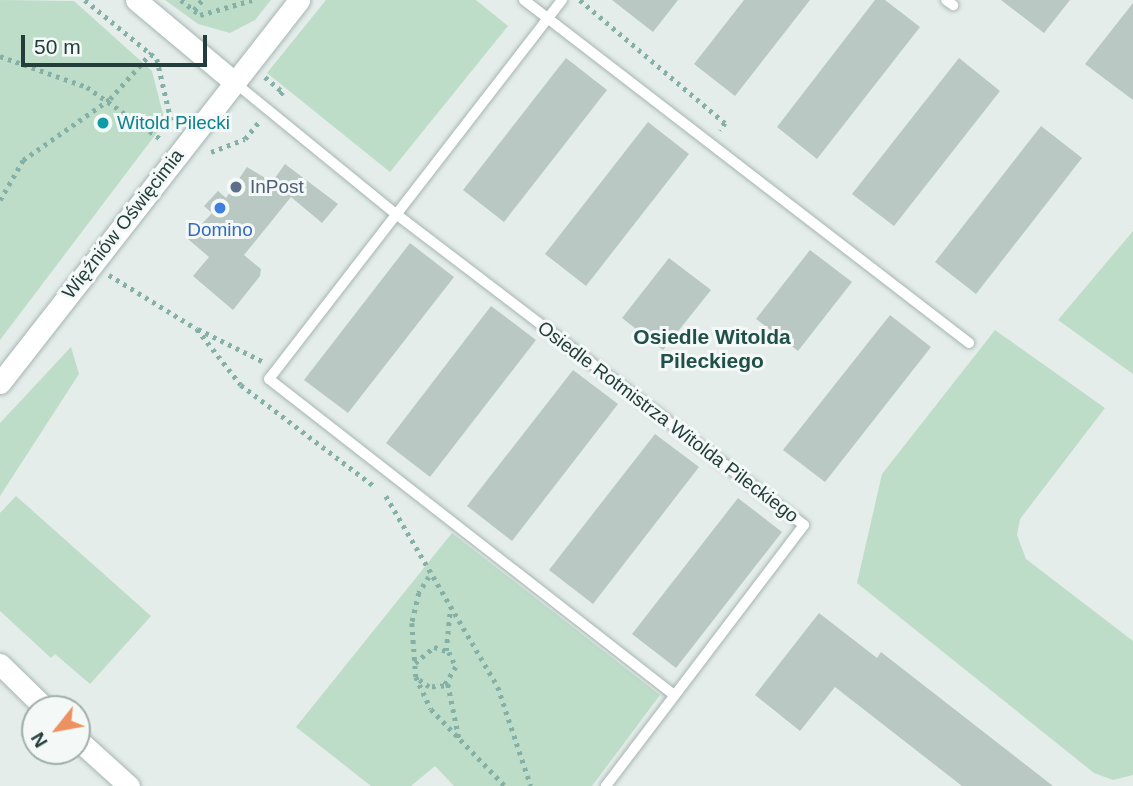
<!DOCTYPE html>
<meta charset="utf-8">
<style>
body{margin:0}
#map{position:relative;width:1133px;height:786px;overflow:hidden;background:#e4edea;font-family:Arial,sans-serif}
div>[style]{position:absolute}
.green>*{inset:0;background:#bdddc9}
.building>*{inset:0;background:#b9c8c3}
.path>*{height:4.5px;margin-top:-2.25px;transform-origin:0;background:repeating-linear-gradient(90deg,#85b0a6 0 3.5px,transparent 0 8.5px)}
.roads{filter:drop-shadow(0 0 2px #a6b5b2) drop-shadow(0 0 2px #a6b5b2)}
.lane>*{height:10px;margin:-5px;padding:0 5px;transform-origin:5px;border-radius:5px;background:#fff}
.street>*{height:21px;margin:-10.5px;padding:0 10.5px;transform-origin:10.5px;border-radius:10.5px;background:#fff}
.secondary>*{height:21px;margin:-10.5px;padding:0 10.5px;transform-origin:10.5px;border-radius:10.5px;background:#fff}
.dots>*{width:19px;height:19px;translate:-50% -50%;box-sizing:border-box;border:4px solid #f4f9f7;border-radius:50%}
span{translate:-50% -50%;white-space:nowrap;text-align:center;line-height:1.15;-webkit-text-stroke:6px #f4f9f7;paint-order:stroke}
.culture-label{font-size:19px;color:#0d838f}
.left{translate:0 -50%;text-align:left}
.service-label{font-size:19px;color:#4e5e75}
.street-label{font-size:19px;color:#233e3a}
.shop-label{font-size:19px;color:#366cbe}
.neighbourhood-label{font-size:21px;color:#205049;font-weight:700}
.north{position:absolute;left:21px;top:695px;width:70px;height:70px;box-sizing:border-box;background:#f4f9f7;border:2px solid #a0aeab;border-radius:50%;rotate:239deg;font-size:19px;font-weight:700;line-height:28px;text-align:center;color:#233e3a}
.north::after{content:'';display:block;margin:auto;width:24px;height:32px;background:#ee9160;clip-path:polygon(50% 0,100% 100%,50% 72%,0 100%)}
.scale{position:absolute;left:21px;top:35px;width:186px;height:32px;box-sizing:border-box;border:4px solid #233e3a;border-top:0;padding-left:9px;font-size:21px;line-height:24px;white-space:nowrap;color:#233e3a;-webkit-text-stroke:5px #f4f9f7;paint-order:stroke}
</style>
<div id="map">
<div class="green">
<div style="clip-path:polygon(0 0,74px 1px,152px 71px,165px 122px,0 340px)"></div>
<div style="clip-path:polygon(165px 0,271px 0,255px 20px,230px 33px,198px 24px)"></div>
<div style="clip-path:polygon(326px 0,476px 0,508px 26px,390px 172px,267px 73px)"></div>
<div style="clip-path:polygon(1133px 231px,1133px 374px,1058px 320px)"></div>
<div style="clip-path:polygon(995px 330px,1105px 408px,1020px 519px,1017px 535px,1026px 559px,1133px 641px,1133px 775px,1113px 780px,1094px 773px,857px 583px,882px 474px)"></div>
<div style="clip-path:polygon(71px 347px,79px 374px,0 496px,0 423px)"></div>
<div style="clip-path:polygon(16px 496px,151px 616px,90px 684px,55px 654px,51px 658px,0 611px,0 513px)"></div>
<div style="clip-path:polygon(452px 533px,660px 695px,592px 786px,454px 786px,435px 766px,411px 786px,371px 786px,296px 727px)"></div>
</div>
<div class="building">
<div style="clip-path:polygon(612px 0,678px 0,653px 32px)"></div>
<div style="clip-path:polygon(744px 0,810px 0,735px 96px,694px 64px)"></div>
<div style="clip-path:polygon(875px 0,885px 0,920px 27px,817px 159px,777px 127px)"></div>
<div style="clip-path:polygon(1001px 0,1070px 0,1044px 33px)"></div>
<div style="clip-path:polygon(1133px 3px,1133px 100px,1085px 64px)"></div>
<div style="clip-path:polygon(566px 58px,607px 90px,504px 222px,463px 190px)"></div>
<div style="clip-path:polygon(959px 58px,1000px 91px,894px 226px,852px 194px)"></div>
<div style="clip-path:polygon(648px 122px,689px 154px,586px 286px,545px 254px)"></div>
<div style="clip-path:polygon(1041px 126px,1082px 158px,976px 294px,935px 262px)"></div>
<div style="clip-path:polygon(285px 164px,338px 204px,322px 223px,291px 197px,244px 255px,261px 269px,260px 276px,233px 310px,193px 276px,209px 257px,188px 239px,212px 213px,204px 206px,218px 191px,226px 198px,247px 167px,272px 182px)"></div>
<div style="clip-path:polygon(410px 243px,454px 277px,348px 413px,304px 380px)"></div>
<div style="clip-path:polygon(810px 250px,852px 282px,798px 351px,756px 319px)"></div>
<div style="clip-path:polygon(669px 258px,711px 290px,663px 350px,622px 318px)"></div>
<div style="clip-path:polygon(491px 306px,536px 340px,430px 477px,386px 443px)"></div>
<div style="clip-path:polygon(890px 315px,931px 347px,825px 482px,783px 450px)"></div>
<div style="clip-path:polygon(573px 370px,618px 404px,512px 541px,467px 506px)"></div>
<div style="clip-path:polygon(655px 434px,699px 467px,593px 604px,549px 570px)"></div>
<div style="clip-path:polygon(738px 498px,782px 532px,676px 668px,632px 634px)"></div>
<div style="clip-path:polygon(819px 613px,877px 658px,881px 652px,1053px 786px,962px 786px,835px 687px,800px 731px,755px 695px)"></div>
</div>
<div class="path">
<div style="left:85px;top:0;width:93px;rotate:39.3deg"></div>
<div style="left:157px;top:59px;width:67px;rotate:77deg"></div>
<div style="left:181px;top:0;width:24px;rotate:38deg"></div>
<div style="left:200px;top:15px;width:54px;rotate:-16.1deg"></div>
<div style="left:580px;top:0;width:190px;rotate:40.3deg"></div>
<div style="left:725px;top:123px;width:9px;rotate:117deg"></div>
<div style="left:194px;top:10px;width:13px;rotate:-51deg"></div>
<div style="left:0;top:56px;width:92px;rotate:19.6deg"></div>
<div style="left:87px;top:87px;width:92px;rotate:35.2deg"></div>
<div style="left:265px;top:77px;width:23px;rotate:40deg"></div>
<div style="left:283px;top:92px;width:6px;rotate:129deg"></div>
<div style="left:211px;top:152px;width:36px;rotate:-21deg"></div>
<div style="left:245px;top:139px;width:21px;rotate:-51deg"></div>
<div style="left:0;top:200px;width:46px;rotate:-60.1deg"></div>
<div style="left:23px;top:160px;width:106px;rotate:-35deg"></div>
<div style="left:110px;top:99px;width:62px;rotate:-48.3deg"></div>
<div style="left:109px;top:275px;width:103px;rotate:31.5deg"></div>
<div style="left:197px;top:329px;width:71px;rotate:51.8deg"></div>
<div style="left:241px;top:385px;width:167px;rotate:37.2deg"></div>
<div style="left:198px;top:329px;width:72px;rotate:26.6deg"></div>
<div style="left:386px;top:496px;width:221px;rotate:59.6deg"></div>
<div style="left:498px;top:687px;width:104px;rotate:71.6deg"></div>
<div style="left:429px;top:577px;width:19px;rotate:122deg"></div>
<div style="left:419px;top:593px;width:31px;rotate:103deg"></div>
<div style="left:412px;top:623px;width:54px;rotate:85.8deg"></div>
<div style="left:416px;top:677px;width:35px;rotate:65deg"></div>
<div style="left:431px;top:709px;width:107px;rotate:46.1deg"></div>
<div style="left:446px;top:651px;width:41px;rotate:-84.4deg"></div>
<div style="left:415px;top:663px;width:25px;rotate:-40deg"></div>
<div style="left:434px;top:647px;width:16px;rotate:18deg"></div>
<div style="left:449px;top:652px;width:17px;rotate:65deg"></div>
<div style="left:456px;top:667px;width:22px;rotate:122deg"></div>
<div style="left:444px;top:686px;width:15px;rotate:176deg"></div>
<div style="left:429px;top:687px;width:12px;rotate:-145deg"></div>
<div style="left:448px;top:684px;width:55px;rotate:78.5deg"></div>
</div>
<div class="roads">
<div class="lane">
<div style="left:524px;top:0;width:562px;rotate:37.62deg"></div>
<div style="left:562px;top:0;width:479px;rotate:127.7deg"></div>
<div style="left:269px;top:379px;width:514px;rotate:37.96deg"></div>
<div style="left:946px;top:0;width:9px;rotate:36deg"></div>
<div style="left:234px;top:82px;width:209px;rotate:39.2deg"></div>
<div style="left:396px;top:214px;width:513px;rotate:37.32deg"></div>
<div style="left:804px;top:525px;width:328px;rotate:127.2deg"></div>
</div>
<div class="street">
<div style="left:0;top:664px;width:64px;rotate:44.4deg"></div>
<div style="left:77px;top:739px;width:70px;rotate:42.1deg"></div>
</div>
<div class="secondary">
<div style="left:136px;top:0;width:128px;rotate:39.9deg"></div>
<div style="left:0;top:383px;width:486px;rotate:-52deg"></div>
</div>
</div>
<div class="dots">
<div style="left:103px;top:123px;background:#0f9aa8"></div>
<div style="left:236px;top:187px;background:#5c6f8a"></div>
<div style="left:220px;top:208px;background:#3f7fe0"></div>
</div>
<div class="culture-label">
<span class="left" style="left:117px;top:123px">Witold Pilecki</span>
</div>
<div class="service-label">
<span class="left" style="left:250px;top:187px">InPost</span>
</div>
<div class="street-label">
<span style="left:123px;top:224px;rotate:-52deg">Więźniów Oświęcimia</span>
<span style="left:668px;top:422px;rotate:37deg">Osiedle Rotmistrza Witolda Pileckiego</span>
</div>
<div class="shop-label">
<span style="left:220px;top:230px">Domino</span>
</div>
<div class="neighbourhood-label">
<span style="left:712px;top:349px">Osiedle Witolda<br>Pileckiego</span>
</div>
<div class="north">N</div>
<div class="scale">50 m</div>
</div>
